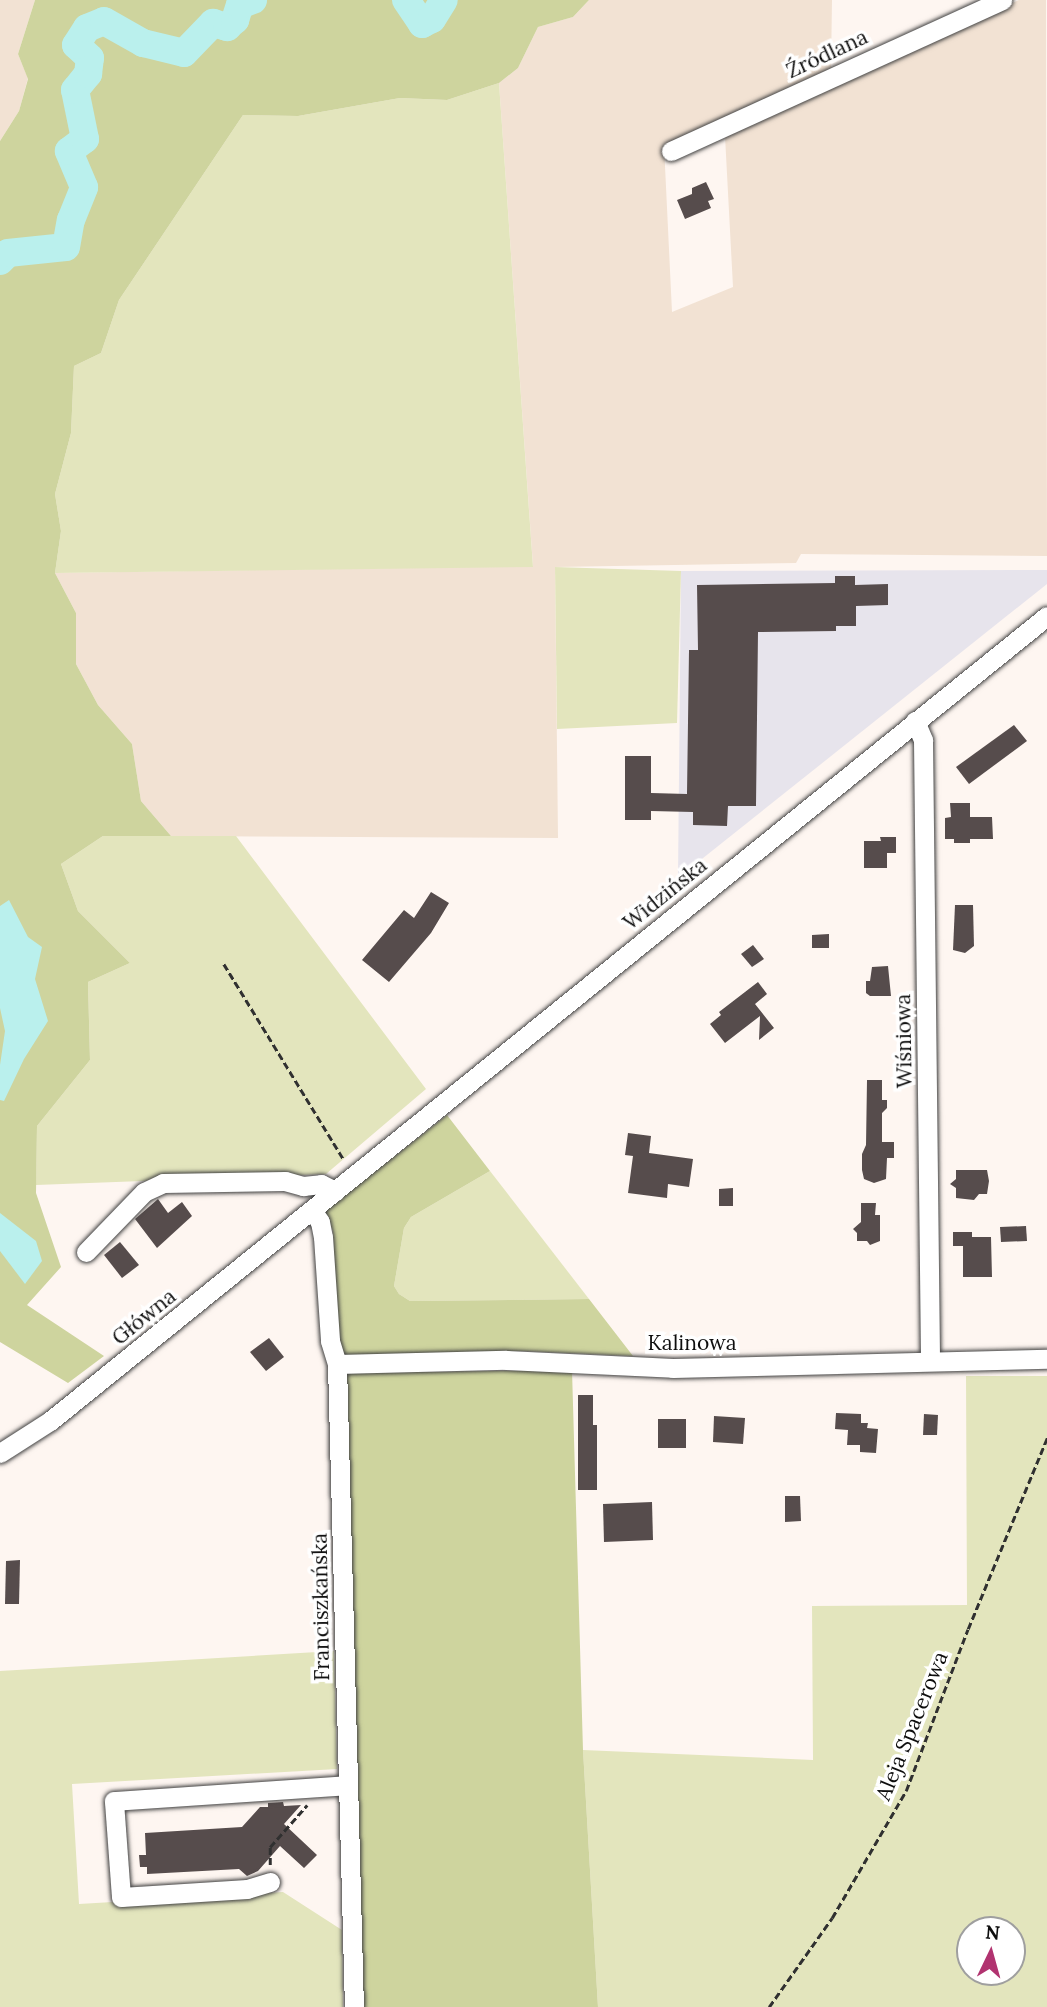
<!DOCTYPE html>
<meta charset="utf-8">
<style>
body{margin:0}
#map{position:relative;width:1047px;height:2007px;overflow:hidden;background:#fef6f1;font-family:Lora,serif}
div>[style]{position:absolute}
.industrial>*{inset:0;background:#e7e4ec}
.farmland>*{inset:0;background:#f2e2d3}
.green>*{inset:0;background:#e3e5bd}
.forest>*{inset:0;background:#ced49e}
.water>*{inset:0;background:#baf0ed}
.river>*{height:28px;margin:-14px;padding:0 14px;transform-origin:14px;border-radius:14px;background:#baf0ed}
.building>*{inset:0;background:#564c4c}
.path>*{height:2.5px;margin-top:-1.25px;transform-origin:0;background:repeating-linear-gradient(90deg,#303030 0 7px,transparent 0 10.5px)}
.roads{filter:drop-shadow(0 0 2px #414141) drop-shadow(0 0 2px #414141)}
.minor>*{height:19px;margin:-9.5px;padding:0 9.5px;transform-origin:9.5px;border-radius:9.5px;background:#fff}
span{translate:-50% -50%;white-space:nowrap;text-align:center;line-height:1.15;-webkit-text-stroke:7px #fff;paint-order:stroke}
.street-label{font-size:21px;color:#0e0e0e}
.north{position:absolute;left:956px;top:1916px;width:70px;height:70px;box-sizing:border-box;background:#fff;border:2px solid #9f9f9f;border-radius:50%;rotate:5deg;font-size:19px;font-weight:700;line-height:28px;text-align:center;color:#0e0e0e}
.north::after{content:'';display:block;margin:auto;width:24px;height:32px;background:#b13370;clip-path:polygon(50% 0,100% 100%,50% 72%,0 100%)}
</style>
<div id="map">
<div class="industrial">
<div style="clip-path:polygon(1047px 570px,1047px 584px,678px 878px,681px 571px)"></div>
</div>
<div class="farmland">
<div style="clip-path:polygon(0 0,35px 0,18px 54px,28px 78px,19px 111px,0 141px)"></div>
<div style="clip-path:polygon(589px 0,832px 0,831px 68px,664px 145px,672px 312px,733px 287px,725px 136px,881px 61px,1019px 0,1046px 0,1047px 556px,801px 554px,796px 563px,555px 567px,558px 838px,171px 836px,141px 801px,132px 744px,98px 705px,76px 664px,76px 613px,55px 573px,533px 566px,499px 83px,518px 68px,538px 27px,573px 17px)"></div>
</div>
<div class="green">
<div style="clip-path:polygon(499px 83px,533px 567px,55px 573px,61px 531px,55px 494px,71px 433px,74px 366px,101px 353px,119px 300px,243px 115px,298px 116px,400px 98px,447px 100px)"></div>
<div style="clip-path:polygon(555px 567px,681px 571px,677px 723px,557px 729px)"></div>
<div style="clip-path:polygon(103px 836px,236px 836px,426px 1089px,326px 1174px,36px 1185px,37px 1126px,90px 1060px,88px 982px,130px 963px,78px 911px,61px 864px)"></div>
<div style="clip-path:polygon(490px 1171px,589px 1299px,410px 1301px,399px 1294px,394px 1286px,404px 1228px,411px 1217px)"></div>
<div style="clip-path:polygon(evenodd,966px 1376px,1047px 1376px,1047px 2007px,598px 2007px,583px 1750px,813px 1760px,812px 1606px,967px 1605px,966px 1376px,970px 1930px,1012px 1930px,1012px 1972px,970px 1972px,970px 1930px)"></div>
<div style="clip-path:polygon(334px 1651px,337px 1769px,72px 1784px,79px 1904px,283px 1892px,342px 1930px,343px 2007px,0 2007px,0 1671px)"></div>
</div>
<div class="forest">
<div style="clip-path:polygon(35px 0,589px 0,573px 17px,538px 27px,518px 68px,499px 83px,447px 100px,400px 98px,298px 116px,243px 115px,119px 300px,101px 353px,74px 366px,71px 433px,55px 494px,61px 531px,55px 573px,76px 613px,76px 664px,98px 705px,132px 744px,141px 801px,171px 836px,103px 836px,61px 864px,78px 911px,130px 963px,88px 982px,90px 1060px,37px 1126px,36px 1193px,61px 1267px,27px 1305px,104px 1356px,68px 1383px,0 1342px,0 141px,19px 111px,28px 79px,18px 54px)"></div>
<div style="clip-path:polygon(447px 1115px,490px 1171px,411px 1217px,404px 1228px,394px 1286px,399px 1294px,410px 1301px,589px 1299px,633px 1356px,524px 1351px,344px 1356px,338px 1346px,333px 1231px,324px 1212px)"></div>
<div style="clip-path:polygon(572px 1370px,583px 1750px,598px 2007px,361px 2007px,345px 1373px)"></div>
</div>
<div class="water">
<div style="clip-path:polygon(9px 900px,28px 937px,42px 947px,35px 979px,48px 1021px,24px 1059px,4px 1101px,0 1100px,0 1065px,5px 1031px,0 1008px,0 906px)"></div>
<div style="clip-path:polygon(0 1213px,36px 1241px,42px 1261px,25px 1284px,0 1251px)"></div>
</div>
<div class="river">
<div style="left:406px;top:0;width:29px;rotate:56deg"></div>
<div style="left:422px;top:24px;width:11px;rotate:-27deg"></div>
<div style="left:432px;top:19px;width:22px;rotate:-58deg"></div>
<div style="left:0;top:261px;width:11px;rotate:-45deg"></div>
<div style="left:8px;top:253px;width:58px;rotate:-5.9deg"></div>
<div style="left:66px;top:247px;width:27px;rotate:-80deg"></div>
<div style="left:71px;top:220px;width:35px;rotate:-68deg"></div>
<div style="left:84px;top:187px;width:39px;rotate:-113deg"></div>
<div style="left:69px;top:151px;width:20px;rotate:-37deg"></div>
<div style="left:85px;top:139px;width:50px;rotate:-101.5deg"></div>
<div style="left:75px;top:90px;width:21px;rotate:-51deg"></div>
<div style="left:88px;top:74px;width:16px;rotate:-83deg"></div>
<div style="left:90px;top:58px;width:19px;rotate:-137deg"></div>
<div style="left:76px;top:45px;width:20px;rotate:-57deg"></div>
<div style="left:87px;top:28px;width:18px;rotate:-22deg"></div>
<div style="left:104px;top:21px;width:45px;rotate:29.4deg"></div>
<div style="left:143px;top:43px;width:42px;rotate:13.7deg"></div>
<div style="left:184px;top:53px;width:42px;rotate:-46deg"></div>
<div style="left:213px;top:23px;width:15px;rotate:16deg"></div>
<div style="left:227px;top:27px;width:11px;rotate:-41deg"></div>
<div style="left:235px;top:20px;width:16px;rotate:-72deg"></div>
<div style="left:240px;top:5px;width:14px;rotate:-21deg"></div>
</div>
<div class="building">
<div style="clip-path:polygon(706px 182px,714px 199px,708px 201px,711px 208px,685px 219px,677px 200px,692px 194px,692px 188px)"></div>
<div style="clip-path:polygon(835px 576px,855px 576px,855px 585px,888px 584px,888px 605px,856px 606px,856px 626px,836px 626px,836px 631px,758px 632px,756px 806px,728px 806px,727px 826px,693px 825px,693px 812px,651px 811px,651px 820px,625px 820px,625px 756px,651px 756px,651px 793px,687px 794px,689px 650px,698px 650px,697px 585px,835px 583px)"></div>
<div style="clip-path:polygon(1014px 725px,1027px 741px,969px 784px,956px 767px)"></div>
<div style="clip-path:polygon(950px 803px,970px 803px,970px 817px,992px 817px,993px 839px,970px 839px,970px 843px,954px 843px,954px 839px,945px 839px,945px 818px,951px 817px)"></div>
<div style="clip-path:polygon(880px 837px,896px 837px,896px 853px,887px 853px,887px 868px,864px 868px,864px 841px,881px 841px)"></div>
<div style="clip-path:polygon(431px 892px,449px 903px,431px 933px,389px 982px,362px 960px,404px 910px,414px 918px)"></div>
<div style="clip-path:polygon(955px 905px,973px 905px,974px 946px,965px 953px,953px 950px)"></div>
<div style="clip-path:polygon(829px 934px,829px 948px,812px 948px,812px 935px)"></div>
<div style="clip-path:polygon(753px 945px,764px 959px,752px 967px,741px 954px)"></div>
<div style="clip-path:polygon(888px 966px,891px 996px,870px 996px,866px 993px,866px 981px,870px 981px,872px 967px)"></div>
<div style="clip-path:polygon(758px 982px,767px 994px,755px 1004px,774px 1028px,759px 1040px,760px 1016px,725px 1043px,710px 1024px,721px 1015px,719px 1012px)"></div>
<div style="clip-path:polygon(867px 1080px,882px 1080px,882px 1100px,887px 1100px,887px 1108px,882px 1113px,882px 1142px,894px 1142px,894px 1158px,887px 1158px,886px 1179px,874px 1183px,864px 1179px,862px 1170px,862px 1154px,866px 1145px)"></div>
<div style="clip-path:polygon(628px 1133px,651px 1136px,649px 1153px,693px 1159px,689px 1187px,668px 1184px,667px 1198px,628px 1193px,633px 1156px,625px 1155px)"></div>
<div style="clip-path:polygon(956px 1170px,987px 1170px,989px 1181px,987px 1194px,979px 1194px,974px 1200px,956px 1198px,956px 1188px,950px 1184px,956px 1179px)"></div>
<div style="clip-path:polygon(733px 1188px,733px 1206px,719px 1206px,719px 1189px)"></div>
<div style="clip-path:polygon(158px 1199px,168px 1213px,182px 1202px,192px 1216px,157px 1248px,135px 1219px)"></div>
<div style="clip-path:polygon(861px 1203px,876px 1203px,875px 1215px,880px 1215px,880px 1241px,870px 1245px,867px 1241px,857px 1241px,857px 1233px,853px 1229px,861px 1222px)"></div>
<div style="clip-path:polygon(1026px 1226px,1027px 1241px,1001px 1242px,1000px 1227px)"></div>
<div style="clip-path:polygon(953px 1232px,972px 1232px,972px 1237px,991px 1237px,992px 1277px,963px 1277px,963px 1246px,953px 1246px)"></div>
<div style="clip-path:polygon(120px 1242px,139px 1265px,122px 1278px,104px 1255px)"></div>
<div style="clip-path:polygon(269px 1338px,284px 1357px,266px 1371px,250px 1352px)"></div>
<div style="clip-path:polygon(578px 1395px,593px 1395px,593px 1425px,597px 1425px,597px 1490px,578px 1490px)"></div>
<div style="clip-path:polygon(836px 1413px,861px 1414px,861px 1423px,868px 1423px,867px 1428px,878px 1429px,876px 1453px,860px 1452px,860px 1445px,847px 1445px,848px 1430px,835px 1429px)"></div>
<div style="clip-path:polygon(924px 1414px,938px 1415px,937px 1435px,923px 1435px)"></div>
<div style="clip-path:polygon(714px 1416px,745px 1418px,743px 1444px,713px 1442px)"></div>
<div style="clip-path:polygon(658px 1419px,686px 1419px,686px 1448px,658px 1448px)"></div>
<div style="clip-path:polygon(785px 1496px,800px 1496px,801px 1521px,785px 1522px)"></div>
<div style="clip-path:polygon(652px 1502px,653px 1540px,604px 1542px,603px 1504px)"></div>
<div style="clip-path:polygon(20px 1560px,19px 1604px,5px 1604px,6px 1561px)"></div>
<div style="clip-path:polygon(283px 1802px,284px 1806px,301px 1805px,284px 1824px,317px 1855px,304px 1868px,280px 1846px,258px 1871px,247px 1876px,239px 1869px,147px 1874px,147px 1867px,140px 1867px,139px 1855px,146px 1855px,145px 1833px,242px 1827px,260px 1807px,268px 1807px,268px 1803px)"></div>
</div>
<div class="path">
<div style="left:224px;top:964px;width:230px;rotate:58.5deg"></div>
<div style="left:270px;top:1865px;width:18px;rotate:-90deg"></div>
<div style="left:270px;top:1847px;width:56px;rotate:-48.6deg"></div>
<div style="left:769px;top:2007px;width:109px;rotate:-54.7deg"></div>
<div style="left:832px;top:1918px;width:147px;rotate:-59.8deg"></div>
<div style="left:906px;top:1791px;width:173px;rotate:-69.1deg"></div>
<div style="left:968px;top:1629px;width:207px;rotate:-67.5deg"></div>
</div>
<div class="roads">
<div class="minor">
<div style="left:671px;top:151px;width:364px;rotate:-24.5deg"></div>
<div style="left:915px;top:721px;width:21px;rotate:67deg"></div>
<div style="left:923px;top:740px;width:621px;rotate:89.35deg"></div>
<div style="left:312px;top:1210px;width:14px;rotate:56deg"></div>
<div style="left:320px;top:1222px;width:15px;rotate:79deg"></div>
<div style="left:323px;top:1237px;width:104px;rotate:86.1deg"></div>
<div style="left:330px;top:1341px;width:24px;rotate:73deg"></div>
<div style="left:337px;top:1364px;width:643px;rotate:88.49deg"></div>
<div style="left:86px;top:1252px;width:83px;rotate:-46deg"></div>
<div style="left:144px;top:1192px;width:21px;rotate:-25deg"></div>
<div style="left:163px;top:1183px;width:122px;rotate:-0.9deg"></div>
<div style="left:285px;top:1181px;width:19px;rotate:16deg"></div>
<div style="left:303px;top:1186px;width:18px;rotate:-6deg"></div>
<div style="left:321px;top:1184px;width:16px;rotate:27deg"></div>
<div style="left:337px;top:1364px;width:169px;rotate:-1.4deg"></div>
<div style="left:506px;top:1360px;width:167px;rotate:2.7deg"></div>
<div style="left:673px;top:1368px;width:374px;rotate:-1.4deg"></div>
<div style="left:0;top:1453px;width:59px;rotate:-32.6deg"></div>
<div style="left:50px;top:1421px;width:1281px;rotate:-38.92deg"></div>
<div style="left:270px;top:1882px;width:24px;rotate:163deg"></div>
<div style="left:247px;top:1889px;width:126px;rotate:176.4deg"></div>
<div style="left:121px;top:1897px;width:96px;rotate:-94.2deg"></div>
<div style="left:114px;top:1801px;width:234px;rotate:-3.9deg"></div>
</div>
</div>
<div class="street-label">
<span style="left:827px;top:54px;rotate:-25deg">Źródlana</span>
<span style="left:665px;top:894px;rotate:-39deg">Widzińska</span>
<span style="left:904px;top:1041px;rotate:-91deg">Wiśniowa</span>
<span style="left:144px;top:1317px;rotate:-39deg">Główna</span>
<span style="left:692px;top:1343px">Kalinowa</span>
<span style="left:321px;top:1607px;rotate:-91deg">Franciszkańska</span>
<span style="left:912px;top:1726px;rotate:-68deg">Aleja Spacerowa</span>
</div>
<div class="north">N</div>
</div>
